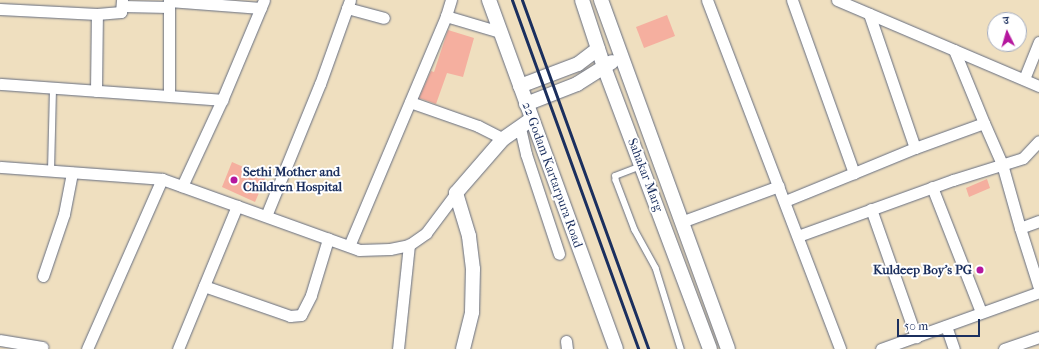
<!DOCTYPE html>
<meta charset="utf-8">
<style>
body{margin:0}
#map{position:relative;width:1039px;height:349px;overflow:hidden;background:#efdfbf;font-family:"IM FELL French Canon","Noto Serif Devanagari",serif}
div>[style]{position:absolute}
.building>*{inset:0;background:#f5af9f}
.roads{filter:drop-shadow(0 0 1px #656d80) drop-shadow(0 0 1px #656d80)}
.service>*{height:5.5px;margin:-2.75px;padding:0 2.75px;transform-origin:2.75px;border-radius:2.75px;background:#fff}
.minor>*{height:11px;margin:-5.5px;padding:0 5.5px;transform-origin:5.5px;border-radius:5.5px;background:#fff}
.tertiary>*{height:14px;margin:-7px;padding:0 7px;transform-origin:7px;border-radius:7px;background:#fff}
.rail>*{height:3px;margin:-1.5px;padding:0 1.5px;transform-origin:1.5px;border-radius:1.5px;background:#1b2f5e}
.dots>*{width:11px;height:11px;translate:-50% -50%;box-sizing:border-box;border:2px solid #fff;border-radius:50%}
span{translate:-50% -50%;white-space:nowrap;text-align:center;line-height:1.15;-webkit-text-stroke:4px #fff;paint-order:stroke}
.poi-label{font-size:13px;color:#1b2f5e;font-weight:700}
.left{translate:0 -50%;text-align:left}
.right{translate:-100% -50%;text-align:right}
.street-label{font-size:13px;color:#1b2f5e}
.north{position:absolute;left:987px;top:12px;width:40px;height:40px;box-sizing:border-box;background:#fff;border:1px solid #a4acbf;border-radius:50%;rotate:355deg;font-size:11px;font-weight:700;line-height:16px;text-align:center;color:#1b2f5e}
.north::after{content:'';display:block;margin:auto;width:14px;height:18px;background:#b5179e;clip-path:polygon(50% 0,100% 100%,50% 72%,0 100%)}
.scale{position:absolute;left:897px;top:319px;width:83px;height:18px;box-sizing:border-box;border:2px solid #1b2f5e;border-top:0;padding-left:5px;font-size:12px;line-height:14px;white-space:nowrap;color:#1b2f5e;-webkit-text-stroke:3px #fff;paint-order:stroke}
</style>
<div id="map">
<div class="building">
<div style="clip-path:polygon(667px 15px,675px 36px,644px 48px,636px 27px)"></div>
<div style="clip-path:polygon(448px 30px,474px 38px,463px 77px,447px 73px,436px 104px,419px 98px,431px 71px,434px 72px)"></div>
<div style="clip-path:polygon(232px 162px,266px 177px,255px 202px,222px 187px)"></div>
<div style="clip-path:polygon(987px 179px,990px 188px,969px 197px,966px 188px)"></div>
</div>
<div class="roads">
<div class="service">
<div style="left:640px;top:167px;width:26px;rotate:159deg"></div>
<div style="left:616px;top:176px;width:4px;rotate:90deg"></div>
<div style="left:616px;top:180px;width:53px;rotate:69.2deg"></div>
<div style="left:635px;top:230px;width:43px;rotate:61.1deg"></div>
<div style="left:656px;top:268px;width:85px;rotate:72.8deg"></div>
<div style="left:51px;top:171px;width:83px;rotate:-88.6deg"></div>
</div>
<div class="minor">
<div style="left:707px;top:0;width:373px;rotate:69.1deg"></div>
<div style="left:792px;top:0;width:184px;rotate:70.3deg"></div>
<div style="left:854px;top:173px;width:66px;rotate:-22.3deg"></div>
<div style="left:915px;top:148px;width:142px;rotate:-108.9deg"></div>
<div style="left:837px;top:0;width:220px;rotate:23.1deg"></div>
<div style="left:122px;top:6px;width:47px;rotate:1.2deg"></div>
<div style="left:347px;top:8px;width:38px;rotate:15deg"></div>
<div style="left:0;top:9px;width:97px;rotate:3deg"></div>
<div style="left:446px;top:16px;width:17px;rotate:-73deg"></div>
<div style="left:1024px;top:79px;width:40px;rotate:-68deg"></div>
<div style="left:0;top:84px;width:223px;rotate:4.1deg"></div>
<div style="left:222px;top:100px;width:95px;rotate:114.9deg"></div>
<div style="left:96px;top:91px;width:77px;rotate:-89.3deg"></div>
<div style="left:97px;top:14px;width:24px;rotate:-5deg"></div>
<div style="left:121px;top:12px;width:12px;rotate:-85deg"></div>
<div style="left:169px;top:95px;width:94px;rotate:-90deg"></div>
<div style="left:169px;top:1px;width:92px;rotate:4.4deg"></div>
<div style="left:222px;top:100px;width:108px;rotate:-67.2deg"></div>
<div style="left:410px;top:102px;width:72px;rotate:19.4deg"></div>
<div style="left:478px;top:126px;width:28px;rotate:27deg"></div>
<div style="left:984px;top:123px;width:45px;rotate:66.3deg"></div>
<div style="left:1002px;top:164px;width:66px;rotate:74.3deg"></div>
<div style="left:520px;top:128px;width:27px;rotate:77deg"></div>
<div style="left:526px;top:154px;width:105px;rotate:71.7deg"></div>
<div style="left:915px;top:148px;width:73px;rotate:-19.9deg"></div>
<div style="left:984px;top:123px;width:79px;rotate:-112.3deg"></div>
<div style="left:0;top:167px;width:162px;rotate:4.2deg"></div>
<div style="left:162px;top:179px;width:209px;rotate:19.8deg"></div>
<div style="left:359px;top:250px;width:31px;rotate:-2deg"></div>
<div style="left:390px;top:249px;width:19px;rotate:-12deg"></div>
<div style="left:409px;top:245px;width:21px;rotate:-35deg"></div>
<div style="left:426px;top:233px;width:50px;rotate:-53.1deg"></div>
<div style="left:932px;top:187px;width:134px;rotate:68.6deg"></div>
<div style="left:785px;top:201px;width:74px;rotate:-22.1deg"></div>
<div style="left:871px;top:209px;width:136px;rotate:70.6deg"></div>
<div style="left:266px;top:216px;width:143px;rotate:-67.8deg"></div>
<div style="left:320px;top:84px;width:89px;rotate:-70.3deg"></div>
<div style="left:1039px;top:221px;width:20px;rotate:160deg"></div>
<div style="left:1020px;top:228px;width:63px;rotate:72.4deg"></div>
<div style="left:681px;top:222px;width:104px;rotate:-20.2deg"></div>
<div style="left:798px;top:236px;width:165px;rotate:-19.9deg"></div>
<div style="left:953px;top:180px;width:73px;rotate:-17.4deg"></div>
<div style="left:1023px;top:158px;width:23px;rotate:-47deg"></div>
<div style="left:349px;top:246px;width:250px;rotate:-67.1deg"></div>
<div style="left:446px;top:16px;width:56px;rotate:16.5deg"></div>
<div style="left:43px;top:276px;width:65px;rotate:-71.3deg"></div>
<div style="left:64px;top:214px;width:42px;rotate:-79deg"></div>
<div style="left:204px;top:286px;width:91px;rotate:19.2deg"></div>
<div style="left:290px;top:316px;width:11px;rotate:-5deg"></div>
<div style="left:301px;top:315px;width:22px;rotate:-63deg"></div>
<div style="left:311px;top:295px;width:59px;rotate:-73.1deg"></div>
<div style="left:946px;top:326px;width:24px;rotate:71deg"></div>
<div style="left:0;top:340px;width:43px;rotate:9.5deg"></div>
<div style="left:566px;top:341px;width:8px;rotate:83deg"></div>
<div style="left:87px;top:349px;width:186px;rotate:-66.2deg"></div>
<div style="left:178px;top:349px;width:155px;rotate:-67.6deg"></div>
<div style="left:398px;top:349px;width:105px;rotate:-84deg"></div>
<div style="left:881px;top:349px;width:168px;rotate:-19.8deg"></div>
<div style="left:1004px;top:349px;width:37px;rotate:-19deg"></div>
</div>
<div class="tertiary">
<div style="left:489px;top:0;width:371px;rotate:70deg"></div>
<div style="left:582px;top:0;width:71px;rotate:71.8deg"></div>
<div style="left:604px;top:67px;width:301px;rotate:69.4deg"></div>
<div style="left:601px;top:0;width:371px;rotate:70deg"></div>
<div style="left:520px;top:86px;width:62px;rotate:-20.8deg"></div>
<div style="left:578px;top:64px;width:25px;rotate:-37deg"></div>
<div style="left:526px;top:104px;width:55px;rotate:-21.4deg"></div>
<div style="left:577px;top:84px;width:41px;rotate:-32.2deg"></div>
<div style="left:463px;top:349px;width:38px;rotate:-76deg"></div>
<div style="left:472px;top:312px;width:43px;rotate:-88.7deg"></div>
<div style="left:473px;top:269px;width:33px;rotate:-97deg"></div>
<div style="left:469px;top:236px;width:45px;rotate:-106.8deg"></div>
<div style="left:456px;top:193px;width:72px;rotate:-49deg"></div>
<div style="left:503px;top:139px;width:35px;rotate:-35deg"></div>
</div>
</div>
<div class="rail">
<div style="left:512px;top:0;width:371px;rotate:70.1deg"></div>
<div style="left:522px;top:0;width:371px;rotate:70.1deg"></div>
</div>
<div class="dots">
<div style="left:234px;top:180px;background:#b5179e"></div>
<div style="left:980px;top:270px;background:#b5179e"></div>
</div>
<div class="poi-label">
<span class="left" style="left:243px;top:180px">Sethi Mother and<br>Children Hospital</span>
<span class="right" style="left:972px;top:270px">Kuldeep Boy's PG</span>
</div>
<div class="street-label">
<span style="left:552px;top:175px;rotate:70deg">22 Godam Kartarpura Road</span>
<span style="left:645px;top:175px;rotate:69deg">Sahakar Marg</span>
</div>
<div class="north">उ</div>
<div class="scale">50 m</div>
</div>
